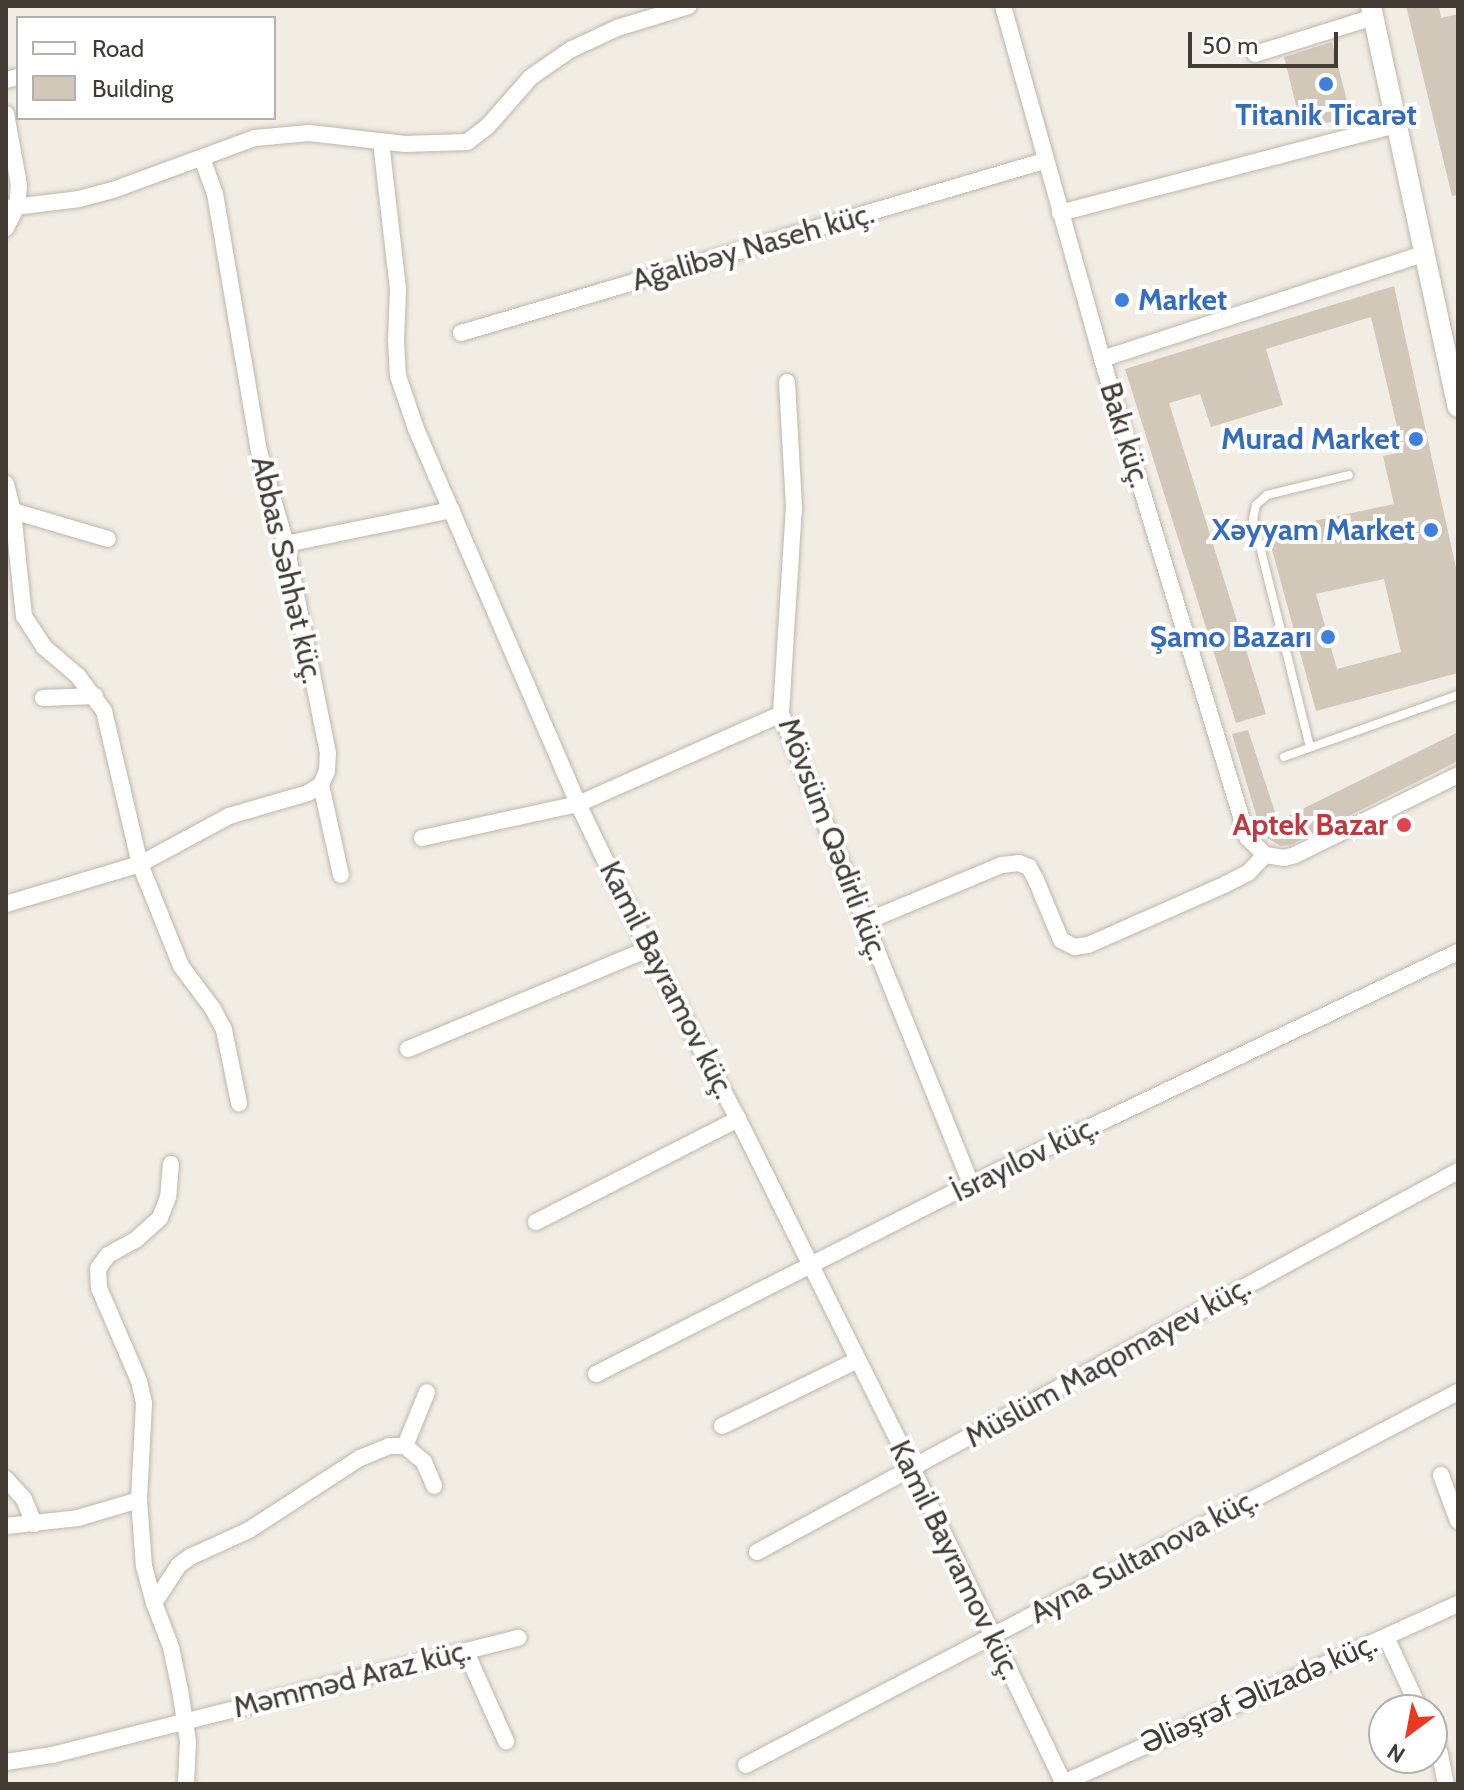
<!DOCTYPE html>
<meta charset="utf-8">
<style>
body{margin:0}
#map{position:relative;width:1464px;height:1790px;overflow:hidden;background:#f1ece4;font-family:Cabin,sans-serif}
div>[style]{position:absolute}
.building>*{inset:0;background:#d1c8ba}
.roads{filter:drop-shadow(0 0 2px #beb7aa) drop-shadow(0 0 2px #beb7aa)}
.service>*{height:8px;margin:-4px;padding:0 4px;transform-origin:4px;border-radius:4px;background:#fff}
.minor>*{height:16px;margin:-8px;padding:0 8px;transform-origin:8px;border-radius:8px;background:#fff}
.tertiary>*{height:20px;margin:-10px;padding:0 10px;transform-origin:10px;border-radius:10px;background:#fff}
.dots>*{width:22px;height:22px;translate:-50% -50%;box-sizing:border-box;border:4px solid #fff;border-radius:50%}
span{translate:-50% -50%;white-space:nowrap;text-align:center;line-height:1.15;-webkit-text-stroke:8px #fff;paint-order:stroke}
.shop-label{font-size:30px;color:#366cbe;font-weight:700}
.left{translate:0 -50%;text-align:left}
.right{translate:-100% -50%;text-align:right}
.street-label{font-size:30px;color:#423c34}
.health-label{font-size:30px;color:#be3a42;font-weight:700}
.frame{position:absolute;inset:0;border:8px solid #423c34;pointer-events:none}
.legend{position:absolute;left:16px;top:16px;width:260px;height:104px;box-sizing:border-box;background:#fff;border:2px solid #b3b1ae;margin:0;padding:10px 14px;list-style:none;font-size:24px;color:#423c34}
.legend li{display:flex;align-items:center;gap:16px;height:40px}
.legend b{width:40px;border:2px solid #b3b1ae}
.north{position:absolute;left:1368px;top:1694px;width:80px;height:80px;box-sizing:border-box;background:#fff;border:2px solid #b3b1ae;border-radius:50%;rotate:212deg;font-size:22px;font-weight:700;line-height:32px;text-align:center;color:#423c34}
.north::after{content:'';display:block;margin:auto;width:28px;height:36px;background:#eb3921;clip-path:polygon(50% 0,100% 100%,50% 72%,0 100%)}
.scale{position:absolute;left:1188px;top:32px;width:150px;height:36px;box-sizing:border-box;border:4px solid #423c34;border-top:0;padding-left:10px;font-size:24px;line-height:28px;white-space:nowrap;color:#423c34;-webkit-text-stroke:6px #fff;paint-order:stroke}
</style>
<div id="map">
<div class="building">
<div style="clip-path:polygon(1406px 6px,1439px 6px,1441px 18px,1458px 14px,1458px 195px,1452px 196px)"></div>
<div style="clip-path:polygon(1332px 42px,1351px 117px,1302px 129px,1284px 57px)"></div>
<div style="clip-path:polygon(evenodd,1394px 286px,1458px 577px,1458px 673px,1316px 711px,1267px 531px,1394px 504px,1383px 456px,1403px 452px,1371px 317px,1266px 349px,1283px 405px,1211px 427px,1200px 394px,1169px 403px,1266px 714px,1236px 723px,1125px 369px,1394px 286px,1384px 579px,1401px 652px,1337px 669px,1316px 594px,1384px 579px)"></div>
<div style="clip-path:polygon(1248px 730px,1278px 821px,1458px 732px,1458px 761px,1291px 845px,1281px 846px,1262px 835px,1232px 734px)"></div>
</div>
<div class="roads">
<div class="service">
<div style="left:1310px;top:747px;width:235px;rotate:-104deg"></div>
<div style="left:1253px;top:519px;width:14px;rotate:-78deg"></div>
<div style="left:1256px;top:505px;width:15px;rotate:-42deg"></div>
<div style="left:1267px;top:495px;width:84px;rotate:-13.7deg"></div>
<div style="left:1284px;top:757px;width:185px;rotate:-19.6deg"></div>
</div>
<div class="minor">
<div style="left:1003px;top:6px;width:367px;rotate:74.3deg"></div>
<div style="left:1102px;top:359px;width:500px;rotate:73.1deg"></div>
<div style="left:1247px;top:837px;width:25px;rotate:45deg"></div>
<div style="left:1265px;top:855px;width:19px;rotate:9deg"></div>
<div style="left:1284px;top:858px;width:11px;rotate:-15deg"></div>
<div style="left:1295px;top:855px;width:182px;rotate:-26.1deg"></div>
<div style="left:1255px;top:54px;width:125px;rotate:-17.3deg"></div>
<div style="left:6px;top:80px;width:12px;rotate:-14deg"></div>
<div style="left:6px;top:114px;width:72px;rotate:79.6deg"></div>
<div style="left:19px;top:185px;width:21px;rotate:95deg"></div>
<div style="left:17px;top:206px;width:25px;rotate:117deg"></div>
<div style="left:381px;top:142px;width:148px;rotate:83.4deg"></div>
<div style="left:398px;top:289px;width:51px;rotate:92.2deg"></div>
<div style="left:396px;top:340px;width:36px;rotate:87deg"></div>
<div style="left:398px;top:376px;width:56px;rotate:71.2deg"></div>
<div style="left:416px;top:429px;width:408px;rotate:66.6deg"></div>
<div style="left:578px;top:804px;width:161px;rotate:64.2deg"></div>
<div style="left:648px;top:949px;width:192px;rotate:62.1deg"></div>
<div style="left:738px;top:1119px;width:390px;rotate:63.5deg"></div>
<div style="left:912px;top:1468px;width:351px;rotate:64.3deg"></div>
<div style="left:6px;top:208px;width:74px;rotate:-7deg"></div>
<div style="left:79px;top:199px;width:35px;rotate:-15deg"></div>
<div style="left:113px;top:190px;width:151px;rotate:-20.1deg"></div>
<div style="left:255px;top:138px;width:54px;rotate:-5.3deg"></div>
<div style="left:309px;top:133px;width:97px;rotate:6.5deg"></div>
<div style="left:405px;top:144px;width:62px;rotate:-1.8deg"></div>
<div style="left:467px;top:142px;width:25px;rotate:-37deg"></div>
<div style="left:487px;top:127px;width:67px;rotate:-48.7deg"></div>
<div style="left:531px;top:77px;width:47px;rotate:-34.7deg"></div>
<div style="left:570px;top:50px;width:52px;rotate:-25.1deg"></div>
<div style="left:617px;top:28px;width:75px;rotate:-17deg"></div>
<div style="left:1060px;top:213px;width:346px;rotate:-14.7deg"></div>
<div style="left:461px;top:333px;width:608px;rotate:-16.44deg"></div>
<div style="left:1102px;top:359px;width:339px;rotate:-18.1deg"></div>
<div style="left:787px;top:382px;width:124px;rotate:86.8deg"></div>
<div style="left:794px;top:506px;width:208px;rotate:93.6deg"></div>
<div style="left:781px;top:714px;width:507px;rotate:67.99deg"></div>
<div style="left:6px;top:484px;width:29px;rotate:76deg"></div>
<div style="left:13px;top:512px;width:105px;rotate:84deg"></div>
<div style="left:24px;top:616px;width:37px;rotate:57deg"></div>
<div style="left:44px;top:647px;width:45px;rotate:40.5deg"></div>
<div style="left:78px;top:676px;width:44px;rotate:53.4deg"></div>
<div style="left:104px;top:711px;width:157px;rotate:76.8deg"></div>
<div style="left:140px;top:864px;width:110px;rotate:68.1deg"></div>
<div style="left:181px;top:966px;width:54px;rotate:53.3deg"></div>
<div style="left:213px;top:1009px;width:24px;rotate:62deg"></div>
<div style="left:224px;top:1030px;width:75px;rotate:78.4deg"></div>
<div style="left:6px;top:509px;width:106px;rotate:16.4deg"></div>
<div style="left:286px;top:544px;width:169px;rotate:-11.6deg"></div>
<div style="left:43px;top:698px;width:52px;rotate:-2.2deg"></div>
<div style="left:321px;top:785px;width:92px;rotate:77.5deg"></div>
<div style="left:422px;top:838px;width:160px;rotate:-12.3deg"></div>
<div style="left:578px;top:804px;width:222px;rotate:-23.9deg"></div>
<div style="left:6px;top:904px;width:140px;rotate:-16.6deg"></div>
<div style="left:140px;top:864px;width:101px;rotate:-28.3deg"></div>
<div style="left:229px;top:816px;width:82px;rotate:-16.2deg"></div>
<div style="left:308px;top:793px;width:15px;rotate:-32deg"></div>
<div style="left:321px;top:785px;width:15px;rotate:-67deg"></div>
<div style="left:327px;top:771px;width:18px;rotate:-87deg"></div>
<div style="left:328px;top:753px;width:213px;rotate:-101.4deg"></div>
<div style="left:286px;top:544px;width:97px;rotate:-106.2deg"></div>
<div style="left:259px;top:451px;width:261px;rotate:-99.7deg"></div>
<div style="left:215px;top:194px;width:38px;rotate:-110deg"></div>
<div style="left:865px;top:922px;width:147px;rotate:-22.7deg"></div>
<div style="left:1001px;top:865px;width:18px;rotate:-6deg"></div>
<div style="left:1019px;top:863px;width:11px;rotate:22deg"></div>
<div style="left:1029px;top:867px;width:15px;rotate:62deg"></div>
<div style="left:1036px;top:880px;width:65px;rotate:67.4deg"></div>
<div style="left:1061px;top:940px;width:16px;rotate:27deg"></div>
<div style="left:1075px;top:947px;width:13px;rotate:-9deg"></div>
<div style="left:1088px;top:945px;width:151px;rotate:-23.8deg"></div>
<div style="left:1226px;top:884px;width:25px;rotate:-27deg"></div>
<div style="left:1248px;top:873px;width:25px;rotate:-47deg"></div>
<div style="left:408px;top:1049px;width:260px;rotate:-22.6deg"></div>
<div style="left:171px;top:1164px;width:33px;rotate:95deg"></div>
<div style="left:168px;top:1197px;width:22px;rotate:111deg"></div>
<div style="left:160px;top:1218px;width:31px;rotate:138deg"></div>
<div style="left:137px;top:1239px;width:33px;rotate:151deg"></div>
<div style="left:108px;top:1255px;width:17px;rotate:126deg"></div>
<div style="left:98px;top:1269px;width:19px;rotate:87deg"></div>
<div style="left:99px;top:1288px;width:101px;rotate:66.7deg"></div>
<div style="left:139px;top:1381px;width:23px;rotate:77deg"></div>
<div style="left:144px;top:1403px;width:97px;rotate:93deg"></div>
<div style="left:139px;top:1500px;width:66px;rotate:85.7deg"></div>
<div style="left:144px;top:1566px;width:38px;rotate:75deg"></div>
<div style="left:154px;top:1603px;width:47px;rotate:68.9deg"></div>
<div style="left:171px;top:1647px;width:44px;rotate:78.2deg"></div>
<div style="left:180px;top:1690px;width:52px;rotate:81.1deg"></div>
<div style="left:188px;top:1741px;width:43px;rotate:92.7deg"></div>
<div style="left:536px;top:1222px;width:227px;rotate:-27deg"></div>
<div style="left:596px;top:1374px;width:420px;rotate:-26.9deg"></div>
<div style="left:971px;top:1184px;width:539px;rotate:-25.47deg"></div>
<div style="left:722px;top:1426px;width:151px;rotate:-25.9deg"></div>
<div style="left:405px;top:1446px;width:58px;rotate:-67.8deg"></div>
<div style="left:1441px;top:1475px;width:49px;rotate:69.7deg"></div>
<div style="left:6px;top:1479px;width:27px;rotate:48deg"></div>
<div style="left:24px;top:1499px;width:27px;rotate:68deg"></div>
<div style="left:6px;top:1526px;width:72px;rotate:-6.3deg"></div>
<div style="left:78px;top:1518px;width:64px;rotate:-16.4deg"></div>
<div style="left:757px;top:1552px;width:798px;rotate:-28.52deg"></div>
<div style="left:154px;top:1603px;width:45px;rotate:-56.7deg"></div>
<div style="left:179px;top:1565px;width:14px;rotate:-36deg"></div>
<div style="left:190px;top:1557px;width:65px;rotate:-24.6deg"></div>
<div style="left:249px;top:1530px;width:132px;rotate:-33deg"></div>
<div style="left:360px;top:1458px;width:31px;rotate:-22deg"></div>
<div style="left:389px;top:1446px;width:16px"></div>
<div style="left:405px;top:1446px;width:25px;rotate:40deg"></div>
<div style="left:424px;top:1462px;width:26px;rotate:67deg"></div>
<div style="left:1386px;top:1637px;width:81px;rotate:65deg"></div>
<div style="left:466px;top:1652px;width:98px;rotate:65.8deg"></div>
<div style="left:1432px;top:1736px;width:20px;rotate:66deg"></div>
<div style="left:1440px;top:1754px;width:31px;rotate:79deg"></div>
<div style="left:6px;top:1762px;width:47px;rotate:-8.7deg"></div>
<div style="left:52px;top:1755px;width:481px;rotate:-14.1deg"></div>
<div style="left:746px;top:1765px;width:804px;rotate:-27.65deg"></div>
<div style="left:1061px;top:1784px;width:436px;rotate:-24.4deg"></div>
</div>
<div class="tertiary">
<div style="left:1371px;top:6px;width:410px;rotate:77.8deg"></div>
</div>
</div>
<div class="dots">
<div style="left:1326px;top:84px;background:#3f7fe0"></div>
<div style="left:1122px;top:300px;background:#3f7fe0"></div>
<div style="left:1416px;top:439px;background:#3f7fe0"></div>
<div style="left:1431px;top:530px;background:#3f7fe0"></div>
<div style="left:1328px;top:637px;background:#3f7fe0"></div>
<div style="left:1404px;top:825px;background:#e0444e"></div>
</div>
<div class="shop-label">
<span style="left:1326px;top:115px">Titanik Ticarət</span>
<span class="left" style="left:1138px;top:300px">Market</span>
<span class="right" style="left:1400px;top:439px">Murad Market</span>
<span class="right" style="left:1415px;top:530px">Xəyyam Market</span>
<span class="right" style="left:1312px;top:637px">Şamo Bazarı</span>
</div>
<div class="street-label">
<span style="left:753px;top:247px;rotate:-16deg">Ağalibəy Naseh küç.</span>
<span style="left:1125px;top:435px;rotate:73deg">Bakı küç.</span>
<span style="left:287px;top:570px;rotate:77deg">Abbas Səhhət küç.</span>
<span style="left:833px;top:839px;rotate:69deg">Mövsüm Qədirli küç.</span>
<span style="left:667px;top:980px;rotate:63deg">Kamil Bayramov küç.</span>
<span style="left:1025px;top:1159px;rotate:-26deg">İsrayılov küç.</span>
<span style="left:1108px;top:1362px;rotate:-29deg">Müslüm Maqomayev küç.</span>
<span style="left:1144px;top:1556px;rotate:-28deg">Ayna Sultanova küç.</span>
<span style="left:955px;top:1560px;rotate:64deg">Kamil Bayramov küç.</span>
<span style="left:352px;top:1679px;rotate:-14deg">Məmməd Araz küç.</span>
<span style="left:1259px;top:1693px;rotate:-24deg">Əliəşrəf Əlizadə küç.</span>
</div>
<div class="health-label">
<span class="right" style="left:1388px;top:825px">Aptek Bazar</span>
</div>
<div class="frame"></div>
<ul class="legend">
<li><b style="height:10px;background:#fff"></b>Road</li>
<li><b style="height:22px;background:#d1c8ba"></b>Building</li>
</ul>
<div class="north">N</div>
<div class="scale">50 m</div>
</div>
